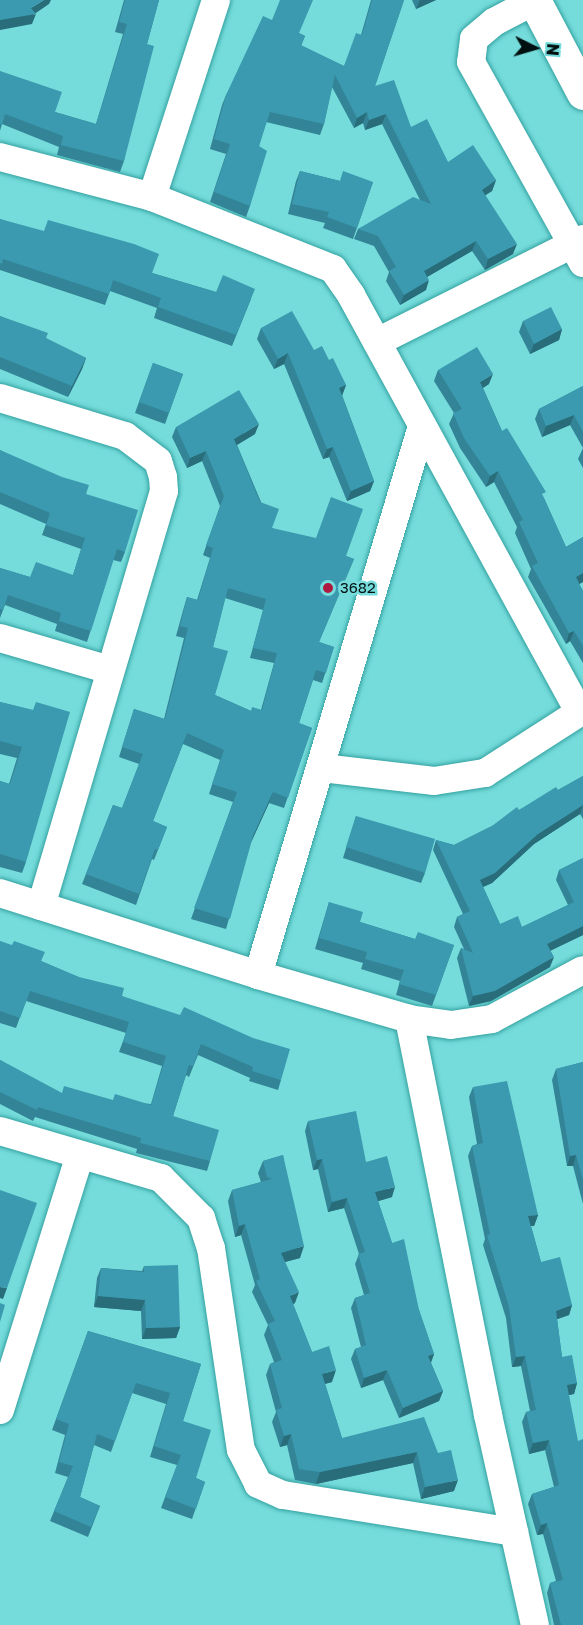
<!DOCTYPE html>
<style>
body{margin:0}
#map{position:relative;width:583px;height:1625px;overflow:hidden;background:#75dcdb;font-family:"Golos Text",sans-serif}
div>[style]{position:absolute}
.roads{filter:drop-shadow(0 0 2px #33a1a0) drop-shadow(0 0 2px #33a1a0)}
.street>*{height:28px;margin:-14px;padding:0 14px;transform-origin:14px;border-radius:14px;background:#fff}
.secondary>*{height:33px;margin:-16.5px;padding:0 16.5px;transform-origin:16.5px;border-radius:16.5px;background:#fff}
.wall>*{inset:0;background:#338496}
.shaded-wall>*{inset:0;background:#296c7a}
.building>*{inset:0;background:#3b9aaf}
.dots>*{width:16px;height:16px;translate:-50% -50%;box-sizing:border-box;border:3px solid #75dcdb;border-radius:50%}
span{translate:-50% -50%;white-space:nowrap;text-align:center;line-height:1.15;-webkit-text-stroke:5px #75dcdb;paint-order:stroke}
.poi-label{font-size:15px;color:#000f0f}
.left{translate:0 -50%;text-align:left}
.north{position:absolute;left:505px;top:18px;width:60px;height:60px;-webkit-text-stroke:4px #75dcdb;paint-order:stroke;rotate:95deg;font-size:16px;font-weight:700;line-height:24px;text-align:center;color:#000f0f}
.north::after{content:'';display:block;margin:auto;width:21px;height:27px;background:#000f0f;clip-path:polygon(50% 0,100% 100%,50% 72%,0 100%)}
</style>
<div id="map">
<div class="roads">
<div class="street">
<div style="left:534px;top:1px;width:45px;rotate:152.3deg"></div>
<div style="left:494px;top:22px;width:26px;rotate:140deg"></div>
<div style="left:474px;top:39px;width:23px;rotate:97deg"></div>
<div style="left:471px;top:62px;width:230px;rotate:60.9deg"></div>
<div style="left:0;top:157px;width:157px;rotate:14.7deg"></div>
<div style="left:152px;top:197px;width:195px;rotate:21.7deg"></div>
<div style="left:333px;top:269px;width:32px;rotate:55deg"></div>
<div style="left:351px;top:295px;width:475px;rotate:61.3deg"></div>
<div style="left:152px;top:197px;width:207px;rotate:-72deg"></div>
<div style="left:377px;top:342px;width:230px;rotate:-26.6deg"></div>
<div style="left:0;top:398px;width:131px;rotate:16.9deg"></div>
<div style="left:125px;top:436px;width:41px;rotate:37.1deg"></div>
<div style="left:158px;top:461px;width:17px;rotate:73deg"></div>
<div style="left:163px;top:477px;width:14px;rotate:86deg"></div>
<div style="left:164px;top:491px;width:433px;rotate:106.5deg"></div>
<div style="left:0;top:638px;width:115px;rotate:16.2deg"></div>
<div style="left:322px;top:768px;width:113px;rotate:6.6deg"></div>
<div style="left:434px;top:781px;width:52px;rotate:-8.9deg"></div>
<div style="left:485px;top:773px;width:117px;rotate:-32.7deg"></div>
<div style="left:0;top:893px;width:271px;rotate:17.6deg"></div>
<div style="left:258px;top:975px;width:157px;rotate:16.2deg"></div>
<div style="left:409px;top:1019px;width:42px;rotate:8.1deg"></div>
<div style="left:451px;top:1025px;width:41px;rotate:-8.3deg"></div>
<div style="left:492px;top:1019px;width:103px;rotate:-28.3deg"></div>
<div style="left:258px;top:975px;width:573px;rotate:-73.37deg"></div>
<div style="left:409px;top:1019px;width:404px;rotate:78.7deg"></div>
<div style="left:488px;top:1415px;width:215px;rotate:77.4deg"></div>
<div style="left:0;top:1131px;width:168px;rotate:16.3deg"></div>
<div style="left:161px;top:1178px;width:57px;rotate:45deg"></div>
<div style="left:201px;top:1218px;width:32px;rotate:72deg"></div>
<div style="left:211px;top:1248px;width:204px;rotate:81.6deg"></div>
<div style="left:241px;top:1450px;width:38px;rotate:63deg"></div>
<div style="left:258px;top:1484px;width:27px;rotate:24deg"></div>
<div style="left:283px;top:1495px;width:234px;rotate:9.1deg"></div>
<div style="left:0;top:1410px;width:267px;rotate:-72.6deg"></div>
</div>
<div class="secondary">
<div style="left:534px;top:0;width:105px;rotate:62.2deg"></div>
</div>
</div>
<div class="wall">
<div style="clip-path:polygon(124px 0,159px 0,147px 44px,124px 161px,120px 172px,57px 155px,59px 147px,2px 124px,0 131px,0 71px,55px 112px,96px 124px,123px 34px,115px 32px)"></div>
<div style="clip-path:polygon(371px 0,404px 0,375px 86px,411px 127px,448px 162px,496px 180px,492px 191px,485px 195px,513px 254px,485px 270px,472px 251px,427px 277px,426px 290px,400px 305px,386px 281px,389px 272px,374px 246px,354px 239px,358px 229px,420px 200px,382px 124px,365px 130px,363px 123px,354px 128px,332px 87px,324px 124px,320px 135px,266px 122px,259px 146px,250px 206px,246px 217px,210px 202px,226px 154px,210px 149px,222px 105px,226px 95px,272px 20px,305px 36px,301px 46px,344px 66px,361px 35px)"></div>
<div style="clip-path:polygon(412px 0,436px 0,416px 9px)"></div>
<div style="clip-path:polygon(300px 171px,340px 181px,373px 182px,353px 239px,323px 228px,325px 223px,288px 214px,296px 181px)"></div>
<div style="clip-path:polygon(0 219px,152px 273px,216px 292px,251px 299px,232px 346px,154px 318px,157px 308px,110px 291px,105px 305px,0 270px)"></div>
<div style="clip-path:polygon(0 316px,86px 358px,82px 369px,68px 397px,0 369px)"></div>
<div style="clip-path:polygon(523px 321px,562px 329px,559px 340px,530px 354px,519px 332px)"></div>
<div style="clip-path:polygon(261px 328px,314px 350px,329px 360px,346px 385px,342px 395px,374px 481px,370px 491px,347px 501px,329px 457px,323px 459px,284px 364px,274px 369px,257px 339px)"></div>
<div style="clip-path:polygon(153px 363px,183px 374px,165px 424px,135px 413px)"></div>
<div style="clip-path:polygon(438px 370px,489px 384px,483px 388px,502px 431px,544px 498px,566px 547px,583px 537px,583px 582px,579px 584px,583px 591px,583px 663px,570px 641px,566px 644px,528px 577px,531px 569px,515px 533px,517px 527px,494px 482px,486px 487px,460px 448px,449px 424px,454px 413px,434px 381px)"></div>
<div style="clip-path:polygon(583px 386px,583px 468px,578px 459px,583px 448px,570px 425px,542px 437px,535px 419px,539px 409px)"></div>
<div style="clip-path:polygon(evenodd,176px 427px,255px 434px,237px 445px,272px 528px,354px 559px,319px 642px,334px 647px,322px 683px,313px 680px,299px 723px,312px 728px,284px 808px,269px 803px,251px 842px,226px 929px,191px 919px,233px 802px,209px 794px,220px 760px,183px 744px,153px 821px,167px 827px,154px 860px,152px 859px,136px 905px,82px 884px,113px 805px,122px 808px,139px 764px,119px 757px,134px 709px,164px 719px,184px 638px,176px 636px,184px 607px,187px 597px,197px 600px,210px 558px,203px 555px,220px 506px,202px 461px,187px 468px,172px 437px,176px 427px,225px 598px,263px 610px,250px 658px,274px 663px,261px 710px,251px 711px,215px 695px,213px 647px,225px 598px)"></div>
<div style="clip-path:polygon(0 450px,86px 494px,125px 552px,121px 562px,113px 560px,87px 642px,55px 631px,57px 624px,5px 605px,0 618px,0 568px,30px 577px,73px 575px,81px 549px,42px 535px,46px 524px,0 504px)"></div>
<div style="clip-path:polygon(0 702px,32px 710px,26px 862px,22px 873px,0 867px,0 781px,9px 784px,17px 758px,0 754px)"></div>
<div style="clip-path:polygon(583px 776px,583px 819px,580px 814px,534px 844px,492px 883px,483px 887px,500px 924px,522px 927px,568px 905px,556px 880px,559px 870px,583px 858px,583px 935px,550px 951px,550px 967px,491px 1001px,469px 1006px,457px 958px,461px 948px,464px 949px,454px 927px,457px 917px,463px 914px,433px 850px,436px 840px,454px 845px,492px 826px,519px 810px,558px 790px)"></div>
<div style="clip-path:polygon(356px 816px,425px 873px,421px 883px,343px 858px)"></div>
<div style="clip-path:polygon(329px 902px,360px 922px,415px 939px,454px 945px,432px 1006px,396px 995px,400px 981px,361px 969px,363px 963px,315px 949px)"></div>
<div style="clip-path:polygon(0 941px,41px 961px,122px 996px,281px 1080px,278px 1090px,249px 1081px,250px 1078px,198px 1055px,189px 1077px,186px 1075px,173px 1116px,210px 1161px,207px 1171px,136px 1153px,137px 1149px,35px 1117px,33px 1121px,0 1104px,0 1060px,61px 1093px,112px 1100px,151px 1104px,162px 1066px,119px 1052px,126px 1033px,26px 1001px,16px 1028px,0 1023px)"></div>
<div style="clip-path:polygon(583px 1062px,583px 1204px,573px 1166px,567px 1166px,552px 1080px,556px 1069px)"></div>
<div style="clip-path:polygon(473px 1087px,538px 1215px,534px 1226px,531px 1226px,541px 1262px,572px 1305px,569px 1315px,557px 1319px,562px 1357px,577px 1383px,574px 1394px,569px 1395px,583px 1625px,554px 1625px,547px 1593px,550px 1583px,556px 1581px,543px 1534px,537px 1535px,528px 1504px,532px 1494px,554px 1487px,545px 1450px,529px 1454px,522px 1422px,526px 1412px,530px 1411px,521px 1366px,512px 1367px,506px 1318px,483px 1245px,485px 1239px,468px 1156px,472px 1146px,477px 1144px,469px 1097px)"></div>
<div style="clip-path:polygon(308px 1121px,366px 1162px,392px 1197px,378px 1201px,392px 1243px,419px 1310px,434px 1354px,431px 1363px,443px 1391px,439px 1401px,399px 1418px,383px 1380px,361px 1388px,351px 1359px,355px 1349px,361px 1347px,351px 1308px,355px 1298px,364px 1295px,355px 1264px,359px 1254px,344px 1208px,328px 1212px,318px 1169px,313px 1170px,305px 1131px)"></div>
<div style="clip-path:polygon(283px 1155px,300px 1258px,285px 1262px,295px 1303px,293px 1304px,312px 1352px,332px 1382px,325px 1384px,342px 1438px,438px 1453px,454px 1491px,421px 1499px,413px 1463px,316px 1484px,295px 1480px,287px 1445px,280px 1447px,272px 1422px,276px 1412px,266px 1375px,270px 1364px,274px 1362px,264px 1335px,268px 1325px,252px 1292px,255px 1285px,241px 1235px,235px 1237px,228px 1201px,232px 1190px,261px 1182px,258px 1173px,263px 1161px)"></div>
<div style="clip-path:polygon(144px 1266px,180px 1327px,176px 1338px,142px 1339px,141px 1311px,94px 1307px,97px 1278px,101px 1268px,142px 1271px)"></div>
<div style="clip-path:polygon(88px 1331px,201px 1364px,183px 1421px,196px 1478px,205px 1482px,192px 1519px,161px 1508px,177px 1465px,150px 1457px,166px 1404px,132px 1393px,111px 1452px,94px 1445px,80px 1497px,100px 1506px,88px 1537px,50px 1521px,68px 1477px,55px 1473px,65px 1435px,52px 1430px)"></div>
</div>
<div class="shaded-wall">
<div style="clip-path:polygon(44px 0,51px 0,49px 4px,33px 15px,36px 14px,32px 24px,0 30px,0 20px,31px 8px)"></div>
<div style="clip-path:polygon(420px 0,436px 0,416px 9px)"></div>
<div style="clip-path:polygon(367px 112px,363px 123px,354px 128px,357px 118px)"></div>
<div style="clip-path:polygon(386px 114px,382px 124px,365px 130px,369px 120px)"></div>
<div style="clip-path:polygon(496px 180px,492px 191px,478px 200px,482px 190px)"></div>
<div style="clip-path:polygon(476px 241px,472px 251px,420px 281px,424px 271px)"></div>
<div style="clip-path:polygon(517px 244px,513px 254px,485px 270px,488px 259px)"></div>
<div style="clip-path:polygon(429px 280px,426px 290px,400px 305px,404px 295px)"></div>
<div style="clip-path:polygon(562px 329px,559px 340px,530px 354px,534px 344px)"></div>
<div style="clip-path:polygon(288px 353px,284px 364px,274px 369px,278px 359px)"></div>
<div style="clip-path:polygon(86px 358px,82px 369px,68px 397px,72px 386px)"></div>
<div style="clip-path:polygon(493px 374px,489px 384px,476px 392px,480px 382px)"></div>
<div style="clip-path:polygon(346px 385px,342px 396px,339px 388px)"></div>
<div style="clip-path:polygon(574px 415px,570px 425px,542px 437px,546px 426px)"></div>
<div style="clip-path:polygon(259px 424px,255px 434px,230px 449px,234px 439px)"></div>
<div style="clip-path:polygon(333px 447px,329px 457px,323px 459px,327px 449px)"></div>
<div style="clip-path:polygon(206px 451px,202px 461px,187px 468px,190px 458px)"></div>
<div style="clip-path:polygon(498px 471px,494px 482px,486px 487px,490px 476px)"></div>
<div style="clip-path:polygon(374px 481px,370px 491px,347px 501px,351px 491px)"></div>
<div style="clip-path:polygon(583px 573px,583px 582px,572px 588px,576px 577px)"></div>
<div style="clip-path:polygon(574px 631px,570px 641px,566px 644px,569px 633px)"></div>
<div style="clip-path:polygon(273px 792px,269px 803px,249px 847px,253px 836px)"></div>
<div style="clip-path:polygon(583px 805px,580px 814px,534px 844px,492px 883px,476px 890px,480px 880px,538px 834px)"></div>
<div style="clip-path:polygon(583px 926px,583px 935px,543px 954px,547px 944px)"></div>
<div style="clip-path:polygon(554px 957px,550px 967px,491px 1001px,469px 1006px,473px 996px)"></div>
<div style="clip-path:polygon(576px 1155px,573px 1166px,567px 1166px,570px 1156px)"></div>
<div style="clip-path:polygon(322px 1159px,318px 1169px,313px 1170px,317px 1160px)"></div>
<div style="clip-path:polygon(395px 1187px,392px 1197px,372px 1203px,375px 1192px)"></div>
<div style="clip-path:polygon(347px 1198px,344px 1208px,328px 1212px,332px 1202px)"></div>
<div style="clip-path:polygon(538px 1215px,534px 1226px,524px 1226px,528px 1216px)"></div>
<div style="clip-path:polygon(245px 1224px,241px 1235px,235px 1237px,239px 1226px)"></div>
<div style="clip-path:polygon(304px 1246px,300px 1258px,277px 1264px,281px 1253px)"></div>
<div style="clip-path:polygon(0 1287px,7px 1288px,3px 1299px,0 1298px)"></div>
<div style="clip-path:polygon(299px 1292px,295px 1303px,286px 1308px,290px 1296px)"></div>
<div style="clip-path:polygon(98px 1296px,145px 1300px,141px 1311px,94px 1307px)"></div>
<div style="clip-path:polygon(572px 1305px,569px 1315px,552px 1321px,556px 1311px)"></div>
<div style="clip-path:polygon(180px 1327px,176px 1338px,142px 1339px,146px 1328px)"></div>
<div style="clip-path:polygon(434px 1354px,430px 1364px,428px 1356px)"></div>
<div style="clip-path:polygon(525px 1356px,521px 1366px,512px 1367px,516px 1357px)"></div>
<div style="clip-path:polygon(336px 1370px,332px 1382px,317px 1386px,322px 1374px)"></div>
<div style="clip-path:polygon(387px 1370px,383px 1380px,361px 1388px,364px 1378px)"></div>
<div style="clip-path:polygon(577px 1383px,574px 1394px,563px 1396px,567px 1385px)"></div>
<div style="clip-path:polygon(443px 1391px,439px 1401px,399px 1418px,403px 1408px)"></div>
<div style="clip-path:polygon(291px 1434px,287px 1445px,280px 1447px,284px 1436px)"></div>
<div style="clip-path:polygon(549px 1440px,545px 1450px,529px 1454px,533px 1443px)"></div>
<div style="clip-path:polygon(417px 1452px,413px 1463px,316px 1484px,320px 1472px)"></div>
<div style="clip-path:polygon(458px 1480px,454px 1491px,421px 1499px,425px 1487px)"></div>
<div style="clip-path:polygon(547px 1523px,543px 1534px,537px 1535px,541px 1525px)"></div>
</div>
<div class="building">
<div style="clip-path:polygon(0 0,44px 0,31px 8px,36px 14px,0 20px)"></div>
<div style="clip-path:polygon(125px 0,159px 0,147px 44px,154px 46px,124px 161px,61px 145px,63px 136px,5px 114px,2px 125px,0 124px,0 71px,62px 92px,55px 112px,96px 124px,127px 24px,119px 22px)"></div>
<div style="clip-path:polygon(280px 0,313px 0,299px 33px,305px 36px,301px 45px,344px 66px,356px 33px,362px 35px,372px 0,404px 0,375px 86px,394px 80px,411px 127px,427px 119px,448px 162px,473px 145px,496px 180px,482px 190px,517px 244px,488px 259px,476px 241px,424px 271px,429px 280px,404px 295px,389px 271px,396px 267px,378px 236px,358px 229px,413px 197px,431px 204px,386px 114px,369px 120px,367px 112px,357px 118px,335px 75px,324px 124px,270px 112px,259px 146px,267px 151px,250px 206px,214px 192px,230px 144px,214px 139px,226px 95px,263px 16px,272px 20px)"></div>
<div style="clip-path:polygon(300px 171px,340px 181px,343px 171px,373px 182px,357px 228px,327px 217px,329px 212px,292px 204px)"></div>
<div style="clip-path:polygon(0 219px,44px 231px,48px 220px,134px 244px,159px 254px,152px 273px,216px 292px,223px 275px,255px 289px,236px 335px,158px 307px,161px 298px,113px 280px,109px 294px,3px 259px,2px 264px,0 263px)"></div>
<div style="clip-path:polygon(551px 307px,562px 329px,534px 344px,523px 321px)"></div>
<div style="clip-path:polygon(292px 311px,314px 350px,322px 346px,329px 360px,333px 358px,346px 385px,339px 388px,374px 481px,351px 491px,333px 447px,327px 449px,288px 353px,278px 359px,261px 328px)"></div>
<div style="clip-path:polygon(0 316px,48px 333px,46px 338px,86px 358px,72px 386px,0 357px)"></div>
<div style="clip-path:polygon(477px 347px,493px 374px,480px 382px,502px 431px,507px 428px,546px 492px,542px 494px,566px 547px,583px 537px,583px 573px,576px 577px,583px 591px,583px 646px,574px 631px,569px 633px,532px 566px,538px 563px,519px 522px,523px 520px,498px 471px,490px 476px,464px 438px,453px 413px,462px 409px,438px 370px)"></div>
<div style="clip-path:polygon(153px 363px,183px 374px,169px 413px,139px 402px)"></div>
<div style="clip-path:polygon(583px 386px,583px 432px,574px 415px,546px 426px,539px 409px)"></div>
<div style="clip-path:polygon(evenodd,239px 390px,259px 424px,234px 439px,260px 502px,279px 509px,272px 528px,316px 538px,331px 497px,363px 509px,346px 556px,354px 559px,319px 642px,334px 647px,326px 673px,316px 670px,299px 723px,312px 728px,288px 798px,273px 792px,253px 836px,230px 919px,194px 908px,237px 792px,212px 784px,224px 750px,187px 733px,153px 821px,167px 827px,158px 850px,155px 849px,139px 894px,86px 874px,113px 805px,122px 808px,143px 754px,122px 747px,134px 709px,165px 719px,188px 628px,180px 626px,187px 597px,198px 600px,213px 548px,206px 545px,224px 496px,206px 451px,190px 458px,176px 427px,239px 390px,228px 588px,266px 599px,253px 648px,277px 653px,262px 710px,252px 707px,251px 711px,215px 695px,228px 651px,213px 647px,228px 588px)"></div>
<div style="clip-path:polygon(0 450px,62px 477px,89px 485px,86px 494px,138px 510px,125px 552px,117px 549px,91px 631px,59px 621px,61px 613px,8px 595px,3px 610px,0 609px,0 568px,30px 577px,36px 562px,73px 575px,85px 538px,46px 525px,50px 513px,0 492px)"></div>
<div style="clip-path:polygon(0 702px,33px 710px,36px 702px,70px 712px,26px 862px,0 854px,0 781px,10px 784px,22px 747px,0 741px)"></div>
<div style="clip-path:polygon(583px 776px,583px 805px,538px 834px,495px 873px,480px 880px,500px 924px,518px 916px,522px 927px,574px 902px,559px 870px,583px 858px,583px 926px,547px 944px,554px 957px,495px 991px,473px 996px,461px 948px,473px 953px,457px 917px,470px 911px,436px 840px,454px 845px,492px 826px,517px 807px,519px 810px,556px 787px,558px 790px)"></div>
<div style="clip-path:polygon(356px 816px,435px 839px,425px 873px,346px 847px)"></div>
<div style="clip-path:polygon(329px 902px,363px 912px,360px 922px,415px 939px,418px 932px,454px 945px,436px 995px,399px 984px,404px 970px,365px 959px,367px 952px,319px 938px)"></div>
<div style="clip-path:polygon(0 941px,12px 945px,14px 941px,45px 952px,41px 961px,79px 977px,124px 988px,122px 996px,180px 1015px,184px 1007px,253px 1038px,290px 1049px,281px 1080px,252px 1071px,253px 1067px,201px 1044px,193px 1066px,189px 1065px,173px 1116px,219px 1130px,210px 1161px,140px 1143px,141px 1138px,38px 1107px,37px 1110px,0 1092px,0 1060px,62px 1093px,64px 1086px,113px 1100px,115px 1094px,151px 1105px,166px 1056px,123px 1042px,129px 1022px,30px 991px,20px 1018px,0 1011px)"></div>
<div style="clip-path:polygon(583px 1062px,583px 1180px,576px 1155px,570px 1156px,556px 1069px)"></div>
<div style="clip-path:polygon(507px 1081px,538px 1215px,528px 1216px,541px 1262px,560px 1257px,572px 1305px,556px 1311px,562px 1357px,572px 1355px,577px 1383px,567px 1385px,578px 1441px,583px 1439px,583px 1625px,561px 1625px,550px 1583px,563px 1580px,547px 1523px,541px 1525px,532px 1494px,559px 1485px,549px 1440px,533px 1443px,526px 1412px,536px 1410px,525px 1356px,516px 1357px,509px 1307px,487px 1235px,490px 1234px,472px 1146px,483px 1143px,473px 1087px)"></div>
<div style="clip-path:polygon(356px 1111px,366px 1162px,387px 1156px,395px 1187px,375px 1192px,392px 1243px,404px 1239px,419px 1310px,434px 1354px,428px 1356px,443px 1391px,403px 1408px,387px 1370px,364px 1378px,355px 1349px,366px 1345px,355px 1298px,370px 1293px,358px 1254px,365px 1252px,347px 1198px,332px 1202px,322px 1159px,317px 1160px,308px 1121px)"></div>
<div style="clip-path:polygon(283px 1155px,304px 1246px,281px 1253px,299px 1292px,290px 1296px,312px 1352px,329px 1346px,336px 1370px,322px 1374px,342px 1438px,424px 1417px,438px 1453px,451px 1450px,458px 1480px,425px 1487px,417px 1452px,320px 1472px,299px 1469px,291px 1434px,284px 1436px,276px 1410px,282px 1408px,270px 1364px,282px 1360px,268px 1324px,275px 1321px,256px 1281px,260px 1279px,245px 1224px,239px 1226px,232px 1190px,272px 1179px,267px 1177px,263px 1161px)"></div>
<div style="clip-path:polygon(0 1190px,37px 1203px,7px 1288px,0 1287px)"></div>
<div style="clip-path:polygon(178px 1265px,180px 1327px,146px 1328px,145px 1300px,98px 1296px,101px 1268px,144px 1272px,144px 1266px)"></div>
<div style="clip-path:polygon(0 1303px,5px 1305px,0 1322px)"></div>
<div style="clip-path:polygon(88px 1331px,201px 1364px,183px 1421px,211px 1430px,196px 1478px,205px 1482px,196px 1509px,165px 1497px,181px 1455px,154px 1446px,170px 1393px,136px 1383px,115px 1441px,97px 1434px,80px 1497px,100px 1506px,91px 1527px,54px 1511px,73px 1466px,59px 1462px,69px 1424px,56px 1419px)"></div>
</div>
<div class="dots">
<div style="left:328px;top:588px;background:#ae1a3f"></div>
</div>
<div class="poi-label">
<span class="left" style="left:340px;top:588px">3682</span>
</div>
<div class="north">N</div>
</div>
